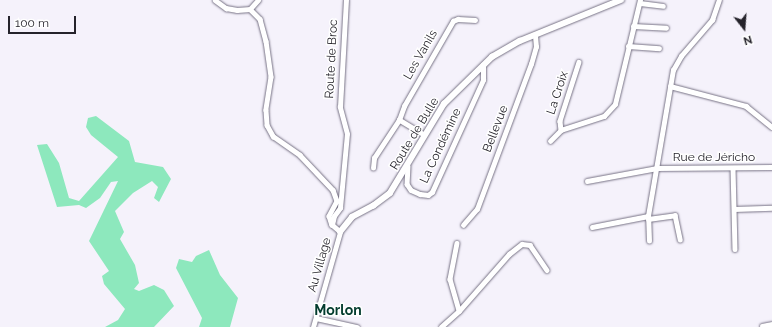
<!DOCTYPE html>
<meta charset="utf-8">
<style>
body{margin:0}
#map{position:relative;width:772px;height:327px;overflow:hidden;background:#f5f2fb;font-family:Raleway,sans-serif}
div>[style]{position:absolute}
.green>*{inset:0;background:#8de8bd}
.roads{filter:drop-shadow(0 0 1px #777285) drop-shadow(0 0 1px #777285)}
.minor>*{height:4.5px;margin:-2.25px;padding:0 2.25px;transform-origin:2.25px;border-radius:2.25px;background:#fff}
.tertiary>*{height:5.5px;margin:-2.75px;padding:0 2.75px;transform-origin:2.75px;border-radius:2.75px;background:#fff}
span{translate:-50% -50%;white-space:nowrap;text-align:center;line-height:1.15;-webkit-text-stroke:3px #fff;paint-order:stroke}
.street-label{font-size:12px;color:#25232b}
.quarter-label{font-size:14px;color:#033c2e;font-weight:700}
.north{position:absolute;left:724px;top:8px;width:40px;height:40px;-webkit-text-stroke:3px #fff;paint-order:stroke;rotate:163deg;font-size:11px;font-weight:700;line-height:16px;text-align:center;color:#25232b}
.north::after{content:'';display:block;margin:auto;width:14px;height:18px;background:#25232b;clip-path:polygon(50% 0,100% 100%,50% 72%,0 100%)}
.scale{position:absolute;left:8px;top:16px;width:68px;height:18px;box-sizing:border-box;border:2px solid #25232b;border-top:0;padding-left:5px;font-size:12px;line-height:14px;white-space:nowrap;color:#25232b;-webkit-text-stroke:3px #fff;paint-order:stroke}
</style>
<div id="map">
<div class="green">
<div style="clip-path:polygon(96px 116px,129px 141px,135px 162px,163px 167px,171px 179px,159px 202px,154px 198px,158px 187px,152px 181px,133px 193px,115px 211px,124px 232px,120px 239px,135px 265px,139px 283px,134px 289px,139px 291px,154px 285px,164px 290px,174px 306px,154px 327px,105px 327px,118px 320px,125px 309px,104px 284px,102px 276px,109px 271px,89px 241px,118px 181px,111px 182px,100px 198px,86px 208px,79px 205px,57px 207px,37px 145px,47px 144px,59px 163px,69px 198px,79px 201px,118px 157px,91px 135px,86px 127px,88px 118px)"></div>
<div style="clip-path:polygon(209px 250px,220px 275px,238px 298px,230px 327px,199px 327px,202px 318px,176px 268px,179px 259px,192px 262px,196px 256px)"></div>
</div>
<div class="roads">
<div class="minor">
<div style="left:215px;top:0;width:14px;rotate:36deg"></div>
<div style="left:226px;top:8px;width:11px;rotate:10deg"></div>
<div style="left:237px;top:10px;width:13px;rotate:-4deg"></div>
<div style="left:250px;top:9px;width:12px;rotate:-48deg"></div>
<div style="left:640px;top:3px;width:23px;rotate:7deg"></div>
<div style="left:250px;top:9px;width:14px;rotate:45deg"></div>
<div style="left:260px;top:19px;width:23px;rotate:75deg"></div>
<div style="left:266px;top:41px;width:36px;rotate:82deg"></div>
<div style="left:271px;top:77px;width:33px;rotate:99deg"></div>
<div style="left:266px;top:110px;width:15px;rotate:86deg"></div>
<div style="left:267px;top:125px;width:13px;rotate:61deg"></div>
<div style="left:273px;top:136px;width:33px;rotate:35deg"></div>
<div style="left:300px;top:155px;width:48px;rotate:46.7deg"></div>
<div style="left:333px;top:190px;width:12px;rotate:70deg"></div>
<div style="left:337px;top:201px;width:17px;rotate:118deg"></div>
<div style="left:329px;top:216px;width:9px;rotate:72deg"></div>
<div style="left:633px;top:26px;width:33px;rotate:3deg"></div>
<div style="left:628px;top:46px;width:31px;rotate:4deg"></div>
<div style="left:579px;top:62px;width:62px;rotate:107.9deg"></div>
<div style="left:560px;top:121px;width:9px;rotate:84deg"></div>
<div style="left:561px;top:130px;width:45px;rotate:-18deg"></div>
<div style="left:604px;top:116px;width:16px;rotate:-47deg"></div>
<div style="left:615px;top:104px;width:107px;rotate:-76.5deg"></div>
<div style="left:670px;top:86px;width:79px;rotate:14.7deg"></div>
<div style="left:746px;top:106px;width:33px;rotate:39deg"></div>
<div style="left:424px;top:135px;width:29px;rotate:-149deg"></div>
<div style="left:399px;top:120px;width:15px;rotate:-70deg"></div>
<div style="left:404px;top:106px;width:98px;rotate:-60deg"></div>
<div style="left:453px;top:21px;width:5px;rotate:-22deg"></div>
<div style="left:458px;top:19px;width:17px;rotate:3deg"></div>
<div style="left:550px;top:141px;width:16px;rotate:-45deg"></div>
<div style="left:408px;top:166px;width:18px;rotate:93deg"></div>
<div style="left:407px;top:184px;width:7px;rotate:56deg"></div>
<div style="left:411px;top:190px;width:10px;rotate:24deg"></div>
<div style="left:420px;top:194px;width:8px;rotate:7deg"></div>
<div style="left:428px;top:195px;width:5px;rotate:-37deg"></div>
<div style="left:432px;top:192px;width:123px;rotate:-65.5deg"></div>
<div style="left:483px;top:80px;width:15px;rotate:-90deg"></div>
<div style="left:373px;top:168px;width:10px;rotate:-84deg"></div>
<div style="left:374px;top:158px;width:45px;rotate:-56.7deg"></div>
<div style="left:733px;top:168px;width:81px;rotate:88.6deg"></div>
<div style="left:587px;top:181px;width:71px;rotate:-10.5deg"></div>
<div style="left:657px;top:168px;width:115px;rotate:-0.5deg"></div>
<div style="left:734px;top:209px;width:38px;rotate:-2deg"></div>
<div style="left:648px;top:219px;width:27px;rotate:-8deg"></div>
<div style="left:675px;top:215px;width:25px;rotate:78deg"></div>
<div style="left:463px;top:225px;width:21px;rotate:-49deg"></div>
<div style="left:477px;top:209px;width:155px;rotate:-69.6deg"></div>
<div style="left:531px;top:64px;width:18px;rotate:-74deg"></div>
<div style="left:536px;top:47px;width:12px;rotate:-95deg"></div>
<div style="left:592px;top:227px;width:57px;rotate:-11.1deg"></div>
<div style="left:649px;top:241px;width:25px;rotate:-92deg"></div>
<div style="left:648px;top:216px;width:148px;rotate:-80.3deg"></div>
<div style="left:673px;top:70px;width:16px;rotate:-60deg"></div>
<div style="left:681px;top:56px;width:48px;rotate:-49.3deg"></div>
<div style="left:712px;top:20px;width:21px;rotate:-71deg"></div>
<div style="left:457px;top:243px;width:37px;rotate:101deg"></div>
<div style="left:450px;top:279px;width:33px;rotate:74deg"></div>
<div style="left:316px;top:318px;width:42px;rotate:12.4deg"></div>
<div style="left:762px;top:326px;width:10px;rotate:-11deg"></div>
<div style="left:313px;top:327px;width:99px;rotate:-74.1deg"></div>
<div style="left:340px;top:232px;width:11px;rotate:-139deg"></div>
<div style="left:332px;top:225px;width:9px;rotate:-77deg"></div>
<div style="left:334px;top:216px;width:10px;rotate:-53deg"></div>
<div style="left:340px;top:208px;width:74px;rotate:-84.6deg"></div>
<div style="left:347px;top:134px;width:28px;rotate:-105deg"></div>
<div style="left:340px;top:107px;width:107px;rotate:-86.8deg"></div>
<div style="left:441px;top:327px;width:24px;rotate:-42deg"></div>
<div style="left:459px;top:311px;width:76px;rotate:-48.7deg"></div>
<div style="left:509px;top:254px;width:16px;rotate:-38deg"></div>
<div style="left:522px;top:244px;width:8px;rotate:7deg"></div>
<div style="left:530px;top:245px;width:30px;rotate:56deg"></div>
</div>
<div class="tertiary">
<div style="left:340px;top:232px;width:19px;rotate:-51deg"></div>
<div style="left:352px;top:217px;width:24px;rotate:-28deg"></div>
<div style="left:373px;top:206px;width:21px;rotate:-37deg"></div>
<div style="left:390px;top:193px;width:104px;rotate:-58.8deg"></div>
<div style="left:444px;top:104px;width:67px;rotate:-44.4deg"></div>
<div style="left:492px;top:57px;width:32px;rotate:-30deg"></div>
<div style="left:520px;top:41px;width:109px;rotate:-22.1deg"></div>
</div>
</div>
<div class="street-label">
<span style="left:421px;top:55px;rotate:-60deg">Les Vanils</span>
<span style="left:332px;top:59px;rotate:-87deg">Route de Broc</span>
<span style="left:558px;top:93px;rotate:-72deg">La Croix</span>
<span style="left:496px;top:129px;rotate:-69deg">Bellevue</span>
<span style="left:415px;top:134px;rotate:-59deg">Route de Bulle</span>
<span style="left:441px;top:146px;rotate:-65deg">La Condémine</span>
<span style="left:714px;top:158px">Rue de Jéricho</span>
<span style="left:320px;top:265px;rotate:-74deg">Au Village</span>
</div>
<div class="quarter-label">
<span style="left:338px;top:310px">Morlon</span>
</div>
<div class="north">N</div>
<div class="scale">100 m</div>
</div>
